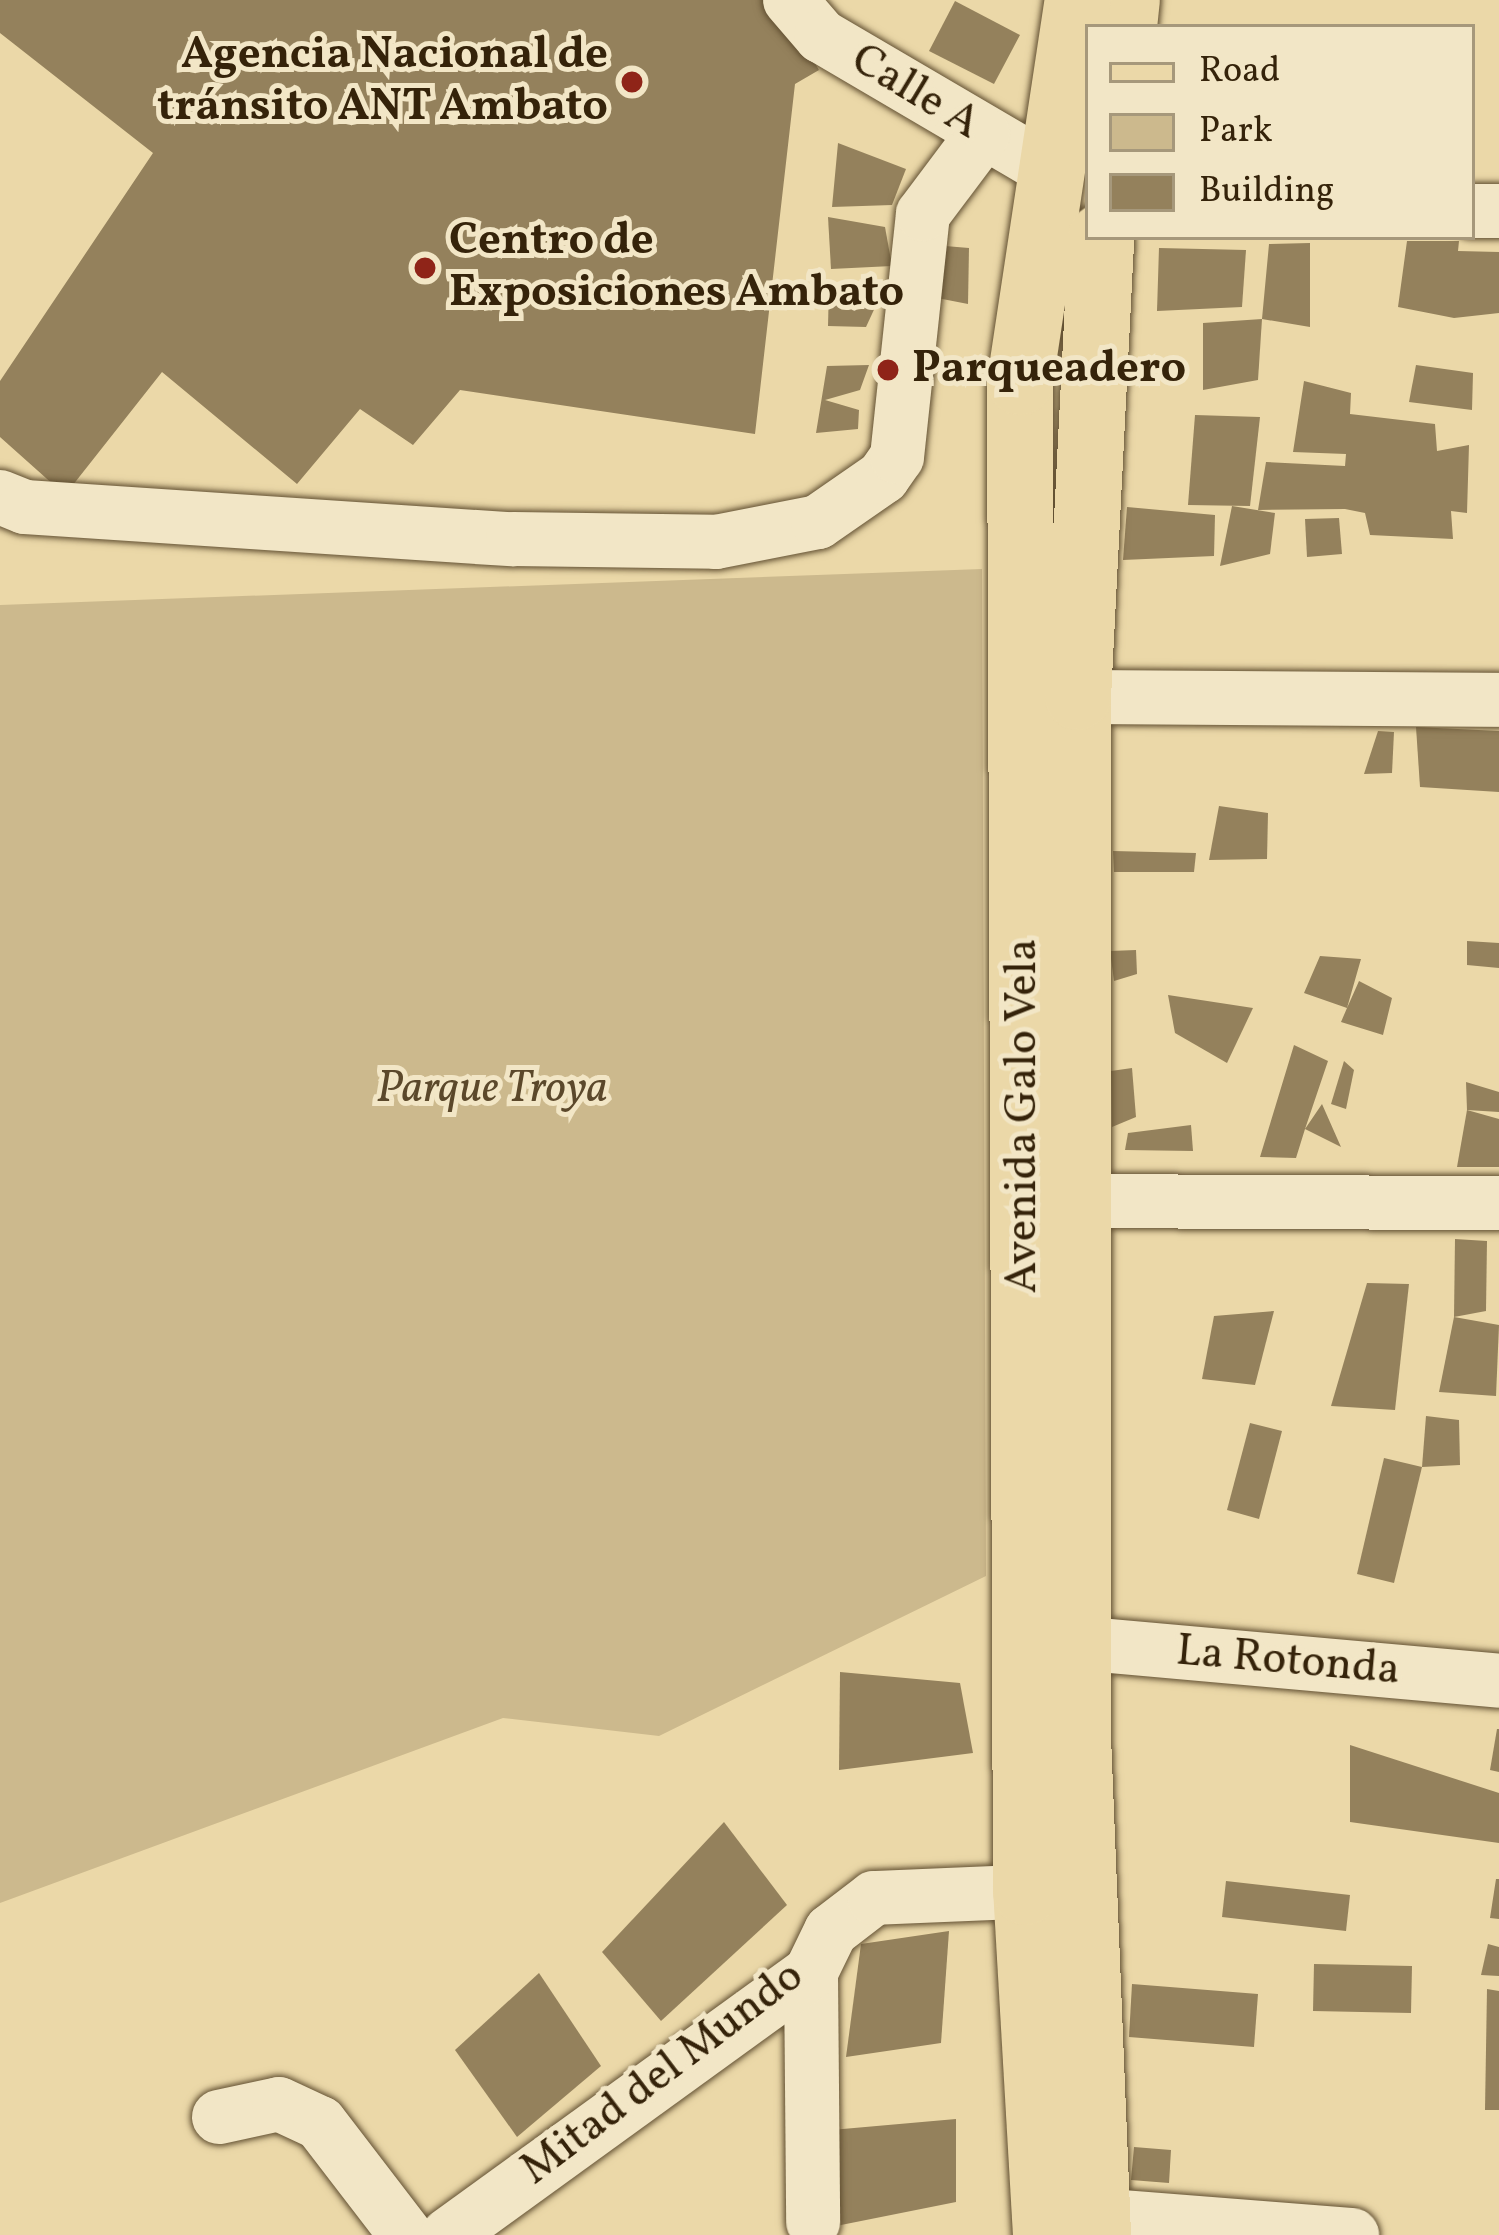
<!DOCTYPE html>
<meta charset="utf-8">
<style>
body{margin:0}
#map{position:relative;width:1499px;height:2235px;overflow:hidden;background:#ebd8a8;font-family:Vollkorn,serif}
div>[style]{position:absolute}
.green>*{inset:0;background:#ccb98d}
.building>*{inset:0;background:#94815c}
.roads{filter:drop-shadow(0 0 3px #625032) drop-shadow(0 0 3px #625032)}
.minor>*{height:54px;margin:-27px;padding:0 27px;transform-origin:27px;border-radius:27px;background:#f2e6c6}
.major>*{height:66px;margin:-33px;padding:0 33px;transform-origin:33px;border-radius:33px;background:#ebd8a8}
.dots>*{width:33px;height:33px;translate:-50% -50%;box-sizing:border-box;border:6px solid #f2e6c6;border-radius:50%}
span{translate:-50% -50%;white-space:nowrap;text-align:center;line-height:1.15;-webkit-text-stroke:10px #f2e6c6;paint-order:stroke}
.poi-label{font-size:45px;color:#35230a;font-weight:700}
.right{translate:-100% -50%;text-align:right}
.left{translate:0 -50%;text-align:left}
.street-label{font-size:45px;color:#35230a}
.park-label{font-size:45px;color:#5b482b;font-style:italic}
.legend{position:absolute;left:1085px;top:24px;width:390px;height:216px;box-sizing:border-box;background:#f2e6c6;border:3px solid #a6987b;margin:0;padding:15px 21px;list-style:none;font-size:36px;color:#35230a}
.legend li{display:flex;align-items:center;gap:24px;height:60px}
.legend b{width:60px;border:3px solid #a6987b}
</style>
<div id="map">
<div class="green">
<div style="clip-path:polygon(982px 569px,986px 1576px,659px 1736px,503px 1718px,0 1903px,0 605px)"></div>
</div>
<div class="building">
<div style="clip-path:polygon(0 0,778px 0,819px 70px,795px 84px,755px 434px,460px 390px,413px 445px,360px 409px,297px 484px,162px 372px,65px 495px,0 437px,0 381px,153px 153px,0 33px)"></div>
<div style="clip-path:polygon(955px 1px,1020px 35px,994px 84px,929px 51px)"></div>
<div style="clip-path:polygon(838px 143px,906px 169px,892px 205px,832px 207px)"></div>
<div style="clip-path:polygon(828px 217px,885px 227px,892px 266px,831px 269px)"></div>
<div style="clip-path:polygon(1407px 241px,1459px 241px,1458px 251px,1499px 252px,1499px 313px,1454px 318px,1398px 307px)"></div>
<div style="clip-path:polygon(1310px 243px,1310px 327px,1262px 319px,1269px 244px)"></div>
<div style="clip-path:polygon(933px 245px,969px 248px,968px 304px,927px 296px)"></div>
<div style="clip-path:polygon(1159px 248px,1246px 250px,1242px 307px,1157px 311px)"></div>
<div style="clip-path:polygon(829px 285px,878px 301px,866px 327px,828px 326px)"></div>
<div style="clip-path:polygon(1262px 319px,1258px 380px,1203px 390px,1203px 323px)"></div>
<div style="clip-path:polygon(869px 365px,860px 390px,825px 400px,859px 410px,858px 429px,816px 433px,827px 366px)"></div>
<div style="clip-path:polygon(1416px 365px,1473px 373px,1472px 410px,1409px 402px)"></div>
<div style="clip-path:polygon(1304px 381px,1351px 393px,1350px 414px,1435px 424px,1437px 451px,1469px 445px,1467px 513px,1451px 511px,1453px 539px,1370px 535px,1365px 513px,1345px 509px,1258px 510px,1266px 462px,1345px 466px,1346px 454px,1293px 452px)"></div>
<div style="clip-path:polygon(1195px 415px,1260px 417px,1250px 506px,1188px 505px)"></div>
<div style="clip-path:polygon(1232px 506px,1275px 513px,1270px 554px,1220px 566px)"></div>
<div style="clip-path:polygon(1127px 507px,1215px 515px,1214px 556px,1123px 560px)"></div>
<div style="clip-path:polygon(1339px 518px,1342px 554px,1307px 557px,1305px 519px)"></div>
<div style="clip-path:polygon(1416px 727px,1499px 731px,1499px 792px,1420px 787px)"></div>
<div style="clip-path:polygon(1378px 731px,1394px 732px,1392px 773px,1364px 774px)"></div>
<div style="clip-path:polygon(1219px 806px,1268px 813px,1267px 859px,1209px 860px)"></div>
<div style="clip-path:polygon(1113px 851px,1196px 853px,1194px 872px,1114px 872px)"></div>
<div style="clip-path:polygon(1467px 941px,1499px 943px,1499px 968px,1467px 965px)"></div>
<div style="clip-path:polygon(1136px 950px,1137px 974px,1114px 981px,1110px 951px)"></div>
<div style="clip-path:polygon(1320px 956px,1361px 959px,1347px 1008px,1359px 981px,1392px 998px,1383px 1035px,1341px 1022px,1347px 1008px,1304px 993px)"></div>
<div style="clip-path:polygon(1168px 995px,1253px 1008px,1227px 1063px,1175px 1033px)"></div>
<div style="clip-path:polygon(1294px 1045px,1328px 1061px,1305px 1129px,1322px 1104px,1341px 1147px,1305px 1129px,1296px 1158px,1260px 1157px)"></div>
<div style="clip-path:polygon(1344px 1061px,1354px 1070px,1346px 1109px,1331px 1104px)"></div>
<div style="clip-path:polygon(1132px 1068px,1136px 1117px,1112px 1127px,1111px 1071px)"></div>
<div style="clip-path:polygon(1466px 1082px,1499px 1092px,1499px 1112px,1467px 1110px)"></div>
<div style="clip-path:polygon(1467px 1110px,1499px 1119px,1499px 1167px,1457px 1167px)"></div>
<div style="clip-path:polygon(1191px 1125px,1193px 1151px,1125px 1150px,1128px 1133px)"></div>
<div style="clip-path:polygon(1455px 1239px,1487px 1241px,1486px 1311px,1454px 1317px)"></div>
<div style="clip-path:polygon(1367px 1283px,1409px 1284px,1395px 1410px,1331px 1406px)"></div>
<div style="clip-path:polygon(1274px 1311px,1255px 1385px,1202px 1379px,1214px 1316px)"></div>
<div style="clip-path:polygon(1454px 1317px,1499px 1325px,1496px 1396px,1439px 1392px)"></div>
<div style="clip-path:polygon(1426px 1416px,1459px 1420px,1460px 1465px,1422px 1467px)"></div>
<div style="clip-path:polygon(1250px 1423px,1282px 1431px,1259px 1519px,1227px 1510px)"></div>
<div style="clip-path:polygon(1384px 1458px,1422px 1467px,1394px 1583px,1357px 1574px)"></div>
<div style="clip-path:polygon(840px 1672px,960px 1683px,973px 1753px,839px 1770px)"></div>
<div style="clip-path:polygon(1497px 1729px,1499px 1729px,1499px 1772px,1490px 1770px)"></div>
<div style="clip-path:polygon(1350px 1745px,1499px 1793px,1499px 1843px,1350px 1822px)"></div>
<div style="clip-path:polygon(724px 1822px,787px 1905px,661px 2021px,602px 1952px)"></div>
<div style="clip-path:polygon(1496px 1879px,1499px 1879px,1499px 1919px,1490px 1918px)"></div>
<div style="clip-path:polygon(1226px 1881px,1350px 1895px,1346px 1931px,1222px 1917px)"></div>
<div style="clip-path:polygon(949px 1931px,941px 2043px,846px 2057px,861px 1944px)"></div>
<div style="clip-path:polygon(1488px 1944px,1499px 1947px,1499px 1976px,1481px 1975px)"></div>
<div style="clip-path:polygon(1314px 1964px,1412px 1966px,1411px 2013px,1313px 2011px)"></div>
<div style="clip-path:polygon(539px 1973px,601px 2066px,517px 2137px,455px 2050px)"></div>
<div style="clip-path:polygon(1132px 1984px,1258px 1994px,1254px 2047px,1129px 2037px)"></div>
<div style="clip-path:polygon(1487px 1989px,1499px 1991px,1499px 2110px,1485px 2110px)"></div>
<div style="clip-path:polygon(956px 2119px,956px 2202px,826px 2228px,820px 2131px)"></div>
<div style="clip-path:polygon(1134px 2147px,1171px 2150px,1169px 2183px,1131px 2180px)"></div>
</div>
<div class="roads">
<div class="minor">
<div style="left:790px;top:0;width:48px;rotate:49.3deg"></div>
<div style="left:821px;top:36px;width:267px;rotate:30.4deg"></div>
<div style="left:1472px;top:211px;width:27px"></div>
<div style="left:0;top:497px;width:27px;rotate:22deg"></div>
<div style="left:25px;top:507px;width:489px;rotate:3.8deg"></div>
<div style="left:513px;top:539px;width:203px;rotate:0.8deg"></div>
<div style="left:716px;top:542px;width:104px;rotate:-11.1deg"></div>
<div style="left:818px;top:522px;width:79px;rotate:-34.7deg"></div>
<div style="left:883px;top:477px;width:24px;rotate:-55deg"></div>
<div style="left:897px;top:457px;width:244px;rotate:-83.9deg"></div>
<div style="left:923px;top:214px;width:100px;rotate:-53.1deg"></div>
<div style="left:1078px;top:697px;width:421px;rotate:0.4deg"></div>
<div style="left:1080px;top:1201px;width:419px;rotate:0.3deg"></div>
<div style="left:1077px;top:1643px;width:424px;rotate:5.1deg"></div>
<div style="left:811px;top:1972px;width:250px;rotate:89.5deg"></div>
<div style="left:219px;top:2117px;width:61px;rotate:-12.2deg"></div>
<div style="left:279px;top:2104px;width:45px;rotate:24.9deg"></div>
<div style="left:320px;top:2123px;width:141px;rotate:52.5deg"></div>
<div style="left:1097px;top:2215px;width:256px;rotate:4.5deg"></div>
<div style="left:448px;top:2235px;width:448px;rotate:-35.9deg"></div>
<div style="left:811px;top:1972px;width:46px;rotate:-64deg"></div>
<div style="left:831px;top:1931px;width:54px;rotate:-37.5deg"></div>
<div style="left:874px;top:1898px;width:193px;rotate:-2.4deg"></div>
</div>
<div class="major">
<div style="left:1124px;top:27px;width:27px;rotate:-84deg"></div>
<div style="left:1046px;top:2235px;width:344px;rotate:-93.3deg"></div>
<div style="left:1026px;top:1892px;width:1510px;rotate:-90.23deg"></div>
<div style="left:1020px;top:382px;width:386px;rotate:-81.4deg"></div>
<div style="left:1098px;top:2235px;width:492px;rotate:-92.3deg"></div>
<div style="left:1078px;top:1743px;width:1046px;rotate:-90deg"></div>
<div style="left:1078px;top:697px;width:461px;rotate:-87.1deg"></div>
</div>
</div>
<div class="dots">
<div style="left:632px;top:82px;background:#8f2418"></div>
<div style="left:425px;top:268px;background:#8f2418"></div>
<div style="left:888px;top:370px;background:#8f2418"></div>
</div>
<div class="poi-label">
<span class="right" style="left:608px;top:82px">Agencia Nacional de<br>tránsito ANT Ambato</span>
<span class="left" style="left:449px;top:268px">Centro de<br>Exposiciones Ambato</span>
<span class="left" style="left:912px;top:370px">Parqueadero</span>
</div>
<div class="street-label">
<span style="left:915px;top:93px;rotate:31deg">Calle A</span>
<span style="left:1024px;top:1116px;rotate:-90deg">Avenida Galo Vela</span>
<span style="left:1288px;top:1662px;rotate:5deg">La Rotonda</span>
<span style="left:663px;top:2074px;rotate:-37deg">Mitad del Mundo</span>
</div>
<div class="park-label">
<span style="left:492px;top:1090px">Parque Troya</span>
</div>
<ul class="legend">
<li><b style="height:15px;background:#ebd8a8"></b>Road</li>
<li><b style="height:33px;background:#ccb98d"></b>Park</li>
<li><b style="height:33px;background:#94815c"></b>Building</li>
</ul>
</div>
